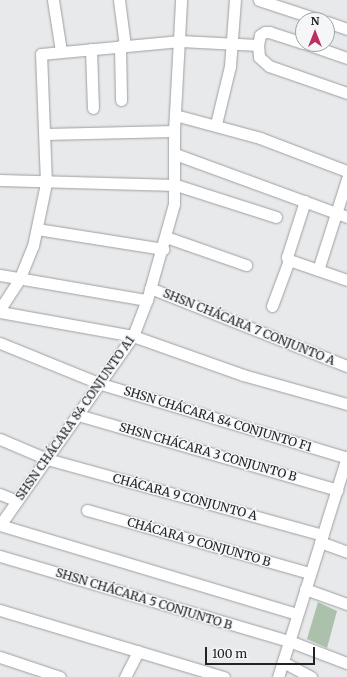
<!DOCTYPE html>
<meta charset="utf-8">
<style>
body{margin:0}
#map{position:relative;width:347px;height:677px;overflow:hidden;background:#e7e9eb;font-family:Merriweather,serif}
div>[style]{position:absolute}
.green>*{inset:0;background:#acc1ab}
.roads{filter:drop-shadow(0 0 1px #9d9fa1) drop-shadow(0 0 1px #9d9fa1)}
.minor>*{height:11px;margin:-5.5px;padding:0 5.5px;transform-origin:5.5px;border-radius:5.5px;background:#fff}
span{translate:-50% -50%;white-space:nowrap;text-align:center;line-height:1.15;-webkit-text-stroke:3px #f4f6f8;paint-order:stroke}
.street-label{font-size:12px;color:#222324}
.north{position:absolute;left:295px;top:12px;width:40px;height:40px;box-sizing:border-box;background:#f4f6f8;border:1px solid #a0a2a3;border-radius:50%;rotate:0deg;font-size:11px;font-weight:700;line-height:16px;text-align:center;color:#222324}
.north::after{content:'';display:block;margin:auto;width:14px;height:18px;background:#bb2e62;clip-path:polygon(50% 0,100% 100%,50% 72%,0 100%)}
.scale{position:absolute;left:205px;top:647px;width:110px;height:18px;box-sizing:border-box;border:2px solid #222324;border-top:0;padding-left:5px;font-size:12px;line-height:14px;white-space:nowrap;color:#222324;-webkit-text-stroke:3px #f4f6f8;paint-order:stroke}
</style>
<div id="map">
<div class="green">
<div style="clip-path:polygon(318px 602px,337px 611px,327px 648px,307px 639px)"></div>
</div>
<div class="roads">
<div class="minor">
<div style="left:53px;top:0;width:52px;rotate:81.1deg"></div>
<div style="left:119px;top:0;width:46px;rotate:82.6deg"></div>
<div style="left:259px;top:0;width:64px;rotate:18.2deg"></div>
<div style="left:327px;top:22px;width:21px;rotate:19deg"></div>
<div style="left:303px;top:43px;width:35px;rotate:-162deg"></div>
<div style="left:270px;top:32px;width:5px;rotate:180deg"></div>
<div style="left:265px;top:32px;width:6px;rotate:149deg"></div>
<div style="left:260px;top:35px;width:10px;rotate:101deg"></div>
<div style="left:258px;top:45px;width:12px;rotate:85deg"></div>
<div style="left:259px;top:57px;width:13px;rotate:42deg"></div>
<div style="left:269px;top:66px;width:83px;rotate:19.1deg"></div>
<div style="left:307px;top:44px;width:42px;rotate:19.3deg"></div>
<div style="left:120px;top:46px;width:54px;rotate:88.9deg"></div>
<div style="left:91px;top:49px;width:59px;rotate:88.1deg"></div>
<div style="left:175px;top:115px;width:88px;rotate:15.1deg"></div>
<div style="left:260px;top:138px;width:93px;rotate:20.8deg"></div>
<div style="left:216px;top:124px;width:60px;rotate:-76.4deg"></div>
<div style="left:230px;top:66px;width:66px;rotate:-85.7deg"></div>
<div style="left:45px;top:134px;width:129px;rotate:-1.3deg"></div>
<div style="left:175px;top:154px;width:183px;rotate:20.1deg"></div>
<div style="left:0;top:180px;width:176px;rotate:1.6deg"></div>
<div style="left:176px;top:185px;width:105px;rotate:17.7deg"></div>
<div style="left:305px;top:201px;width:59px;rotate:107.8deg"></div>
<div style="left:287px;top:257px;width:4px;rotate:56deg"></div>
<div style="left:289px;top:260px;width:61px;rotate:19deg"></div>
<div style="left:37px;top:229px;width:128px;rotate:9deg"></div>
<div style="left:166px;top:237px;width:85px;rotate:19.3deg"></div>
<div style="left:318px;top:270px;width:96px;rotate:-72.3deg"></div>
<div style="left:0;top:275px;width:149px;rotate:9.7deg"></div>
<div style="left:150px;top:288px;width:212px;rotate:21.6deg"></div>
<div style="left:272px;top:306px;width:49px;rotate:-69.7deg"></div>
<div style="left:0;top:309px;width:35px;rotate:-57deg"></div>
<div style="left:19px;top:280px;width:37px;rotate:-68deg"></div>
<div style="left:33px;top:246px;width:64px;rotate:-78.3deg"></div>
<div style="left:46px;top:183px;width:129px;rotate:-92.2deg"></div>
<div style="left:41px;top:54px;width:140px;rotate:-5.3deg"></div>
<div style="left:180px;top:41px;width:78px;rotate:2.9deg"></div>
<div style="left:0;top:312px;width:135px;rotate:10.2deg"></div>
<div style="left:133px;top:336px;width:117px;rotate:19.5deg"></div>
<div style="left:243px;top:375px;width:108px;rotate:15.6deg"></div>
<div style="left:0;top:343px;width:109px;rotate:22.1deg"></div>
<div style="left:101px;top:384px;width:257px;rotate:16.7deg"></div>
<div style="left:78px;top:415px;width:270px;rotate:16.1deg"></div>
<div style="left:0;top:439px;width:51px;rotate:23.1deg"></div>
<div style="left:47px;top:459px;width:286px;rotate:15.4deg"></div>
<div style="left:0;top:494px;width:18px;rotate:22deg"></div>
<div style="left:87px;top:510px;width:232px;rotate:15.8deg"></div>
<div style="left:0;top:525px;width:231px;rotate:-54.9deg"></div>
<div style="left:133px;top:336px;width:39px;rotate:-69deg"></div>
<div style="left:147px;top:300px;width:100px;rotate:-74.3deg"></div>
<div style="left:174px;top:204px;width:73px;rotate:-90deg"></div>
<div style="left:174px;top:131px;width:131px;rotate:-86.9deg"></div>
<div style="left:0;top:525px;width:310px;rotate:16.7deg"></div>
<div style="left:320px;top:542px;width:29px;rotate:20deg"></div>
<div style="left:0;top:556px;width:301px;rotate:16.4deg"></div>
<div style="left:289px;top:641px;width:62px;rotate:20.8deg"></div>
<div style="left:305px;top:589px;width:45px;rotate:19.7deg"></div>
<div style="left:0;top:610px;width:234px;rotate:16.7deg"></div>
<div style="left:0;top:657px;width:63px;rotate:18.4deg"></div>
<div style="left:283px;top:662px;width:32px;rotate:28deg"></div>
<div style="left:125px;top:677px;width:29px;rotate:-63deg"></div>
<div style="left:278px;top:677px;width:231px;rotate:-72.6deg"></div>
</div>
</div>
<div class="street-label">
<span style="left:249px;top:327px;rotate:22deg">SHSN CHÁCARA 7 CONJUNTO A</span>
<span style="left:75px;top:418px;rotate:-55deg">SHSN CHÁCARA 84 CONJUNTO A1</span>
<span style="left:218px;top:419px;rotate:17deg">SHSN CHÁCARA 84 CONJUNTO F1</span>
<span style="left:208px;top:452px;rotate:16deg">SHSN CHÁCARA 3 CONJUNTO B</span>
<span style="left:185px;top:497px;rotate:15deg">CHÁCARA 9 CONJUNTO A</span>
<span style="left:199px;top:542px;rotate:16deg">CHÁCARA 9 CONJUNTO B</span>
<span style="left:144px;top:599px;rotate:17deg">SHSN CHÁCARA 5 CONJUNTO B</span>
</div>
<div class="north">N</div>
<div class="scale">100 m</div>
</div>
